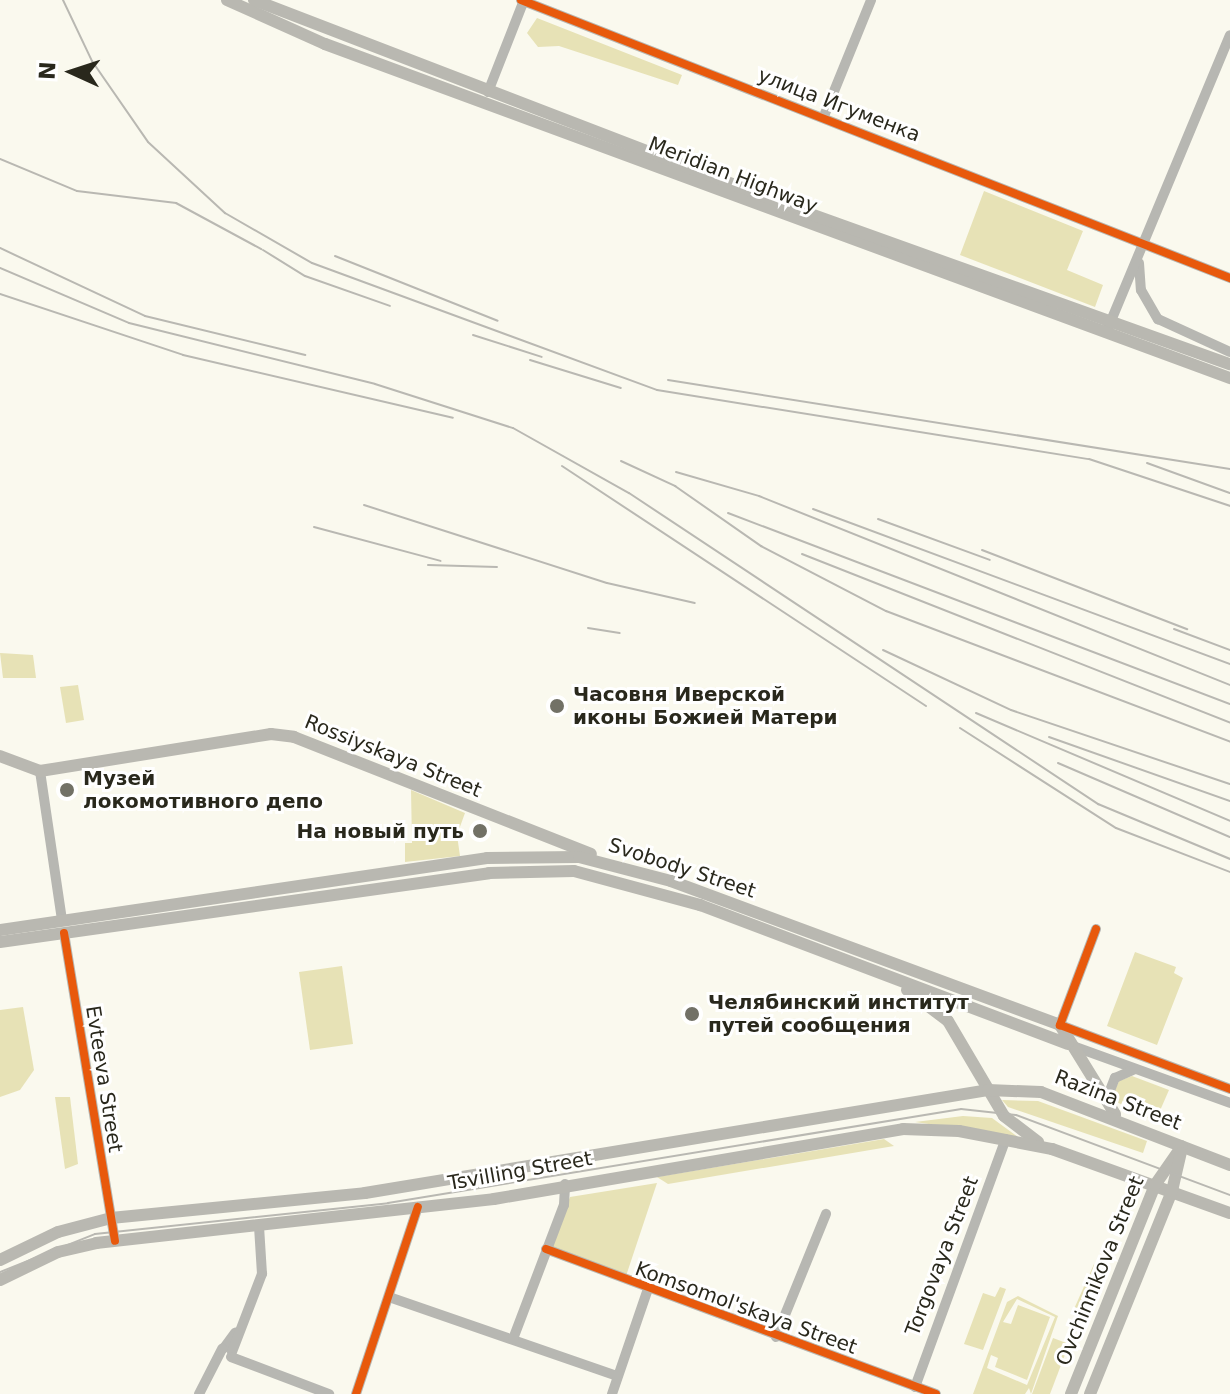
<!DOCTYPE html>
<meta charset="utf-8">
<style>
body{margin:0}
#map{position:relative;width:1230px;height:1394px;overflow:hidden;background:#faf9ee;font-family:"DejaVu Sans",sans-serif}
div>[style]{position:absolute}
.green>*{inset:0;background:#e7e2b6}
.minor>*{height:10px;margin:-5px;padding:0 5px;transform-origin:5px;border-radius:5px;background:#b7b7b2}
.major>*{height:12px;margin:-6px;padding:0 6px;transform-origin:6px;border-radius:6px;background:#b9b8b1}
.tram>*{height:2px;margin:-1px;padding:0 1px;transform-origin:1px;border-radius:1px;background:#b9b8b2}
.rail>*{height:2px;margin:-1px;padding:0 1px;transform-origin:1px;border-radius:1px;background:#b9b8b2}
.cycleway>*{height:8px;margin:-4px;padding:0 4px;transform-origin:4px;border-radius:4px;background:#e8590c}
.dots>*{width:22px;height:22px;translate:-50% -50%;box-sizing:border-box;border:4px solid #fff;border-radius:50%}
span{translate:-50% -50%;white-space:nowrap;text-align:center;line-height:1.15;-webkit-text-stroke:6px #fff;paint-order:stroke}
.street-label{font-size:20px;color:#29281c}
.poi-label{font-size:20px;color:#29281c;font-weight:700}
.left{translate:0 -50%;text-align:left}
.right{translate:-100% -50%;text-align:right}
.north{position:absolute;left:32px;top:32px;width:80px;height:80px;-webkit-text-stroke:6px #fff;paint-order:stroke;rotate:273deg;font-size:22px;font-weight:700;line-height:32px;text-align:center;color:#29281c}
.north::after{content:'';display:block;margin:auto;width:28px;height:36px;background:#29281c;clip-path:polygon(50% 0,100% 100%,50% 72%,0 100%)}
</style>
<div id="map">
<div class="green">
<div style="clip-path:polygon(537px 18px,682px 75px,678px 85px,559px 46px,538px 47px,527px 33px)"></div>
<div style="clip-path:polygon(984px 191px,1083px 231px,1067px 270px,1103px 285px,1095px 307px,960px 255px)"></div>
<div style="clip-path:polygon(0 653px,33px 655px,36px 678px,3px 678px)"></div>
<div style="clip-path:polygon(78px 685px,84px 720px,66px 723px,60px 687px)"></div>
<div style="clip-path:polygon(411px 790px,465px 813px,457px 835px,460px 856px,405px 862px,405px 843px,412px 843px)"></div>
<div style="clip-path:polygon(1135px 952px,1176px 967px,1174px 973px,1183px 978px,1157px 1045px,1107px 1026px)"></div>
<div style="clip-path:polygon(342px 966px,353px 1044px,310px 1050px,299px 972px)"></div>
<div style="clip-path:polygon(23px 1007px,34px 1070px,20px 1090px,0 1097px,0 1010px)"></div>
<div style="clip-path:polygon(1132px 1076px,1169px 1090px,1155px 1122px,1111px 1099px,1119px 1081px)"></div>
<div style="clip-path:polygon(55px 1097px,70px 1097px,78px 1164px,65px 1169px)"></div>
<div style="clip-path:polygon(1002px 1100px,1038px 1101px,1147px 1141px,1143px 1153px,1008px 1107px)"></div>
<div style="clip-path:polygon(963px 1116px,992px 1118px,1018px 1137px,915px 1122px)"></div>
<div style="clip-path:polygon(884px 1139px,894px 1146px,668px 1184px,657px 1177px)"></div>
<div style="clip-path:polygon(657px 1183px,626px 1276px,551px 1246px,570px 1197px)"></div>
<div style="clip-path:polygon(1094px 1264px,1106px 1269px,1085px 1316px,1074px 1309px)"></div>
<div style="clip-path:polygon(1000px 1287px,1006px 1289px,983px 1350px,964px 1344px,983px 1293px,995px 1297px)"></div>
<div style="clip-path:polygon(evenodd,1018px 1296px,1058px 1316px,1031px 1394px,1029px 1388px,1025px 1394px,973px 1394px,1007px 1302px,1018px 1296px,1017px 1299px,1055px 1317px,1027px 1385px,987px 1368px,991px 1355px,998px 1358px,995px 1367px,1027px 1380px,1050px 1317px,1018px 1305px,1011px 1324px,1003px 1322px,1017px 1299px)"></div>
<div style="clip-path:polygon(1053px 1338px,1069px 1344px,1050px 1394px,1032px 1394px)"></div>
</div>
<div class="minor">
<div style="left:521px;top:0;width:762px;rotate:21.41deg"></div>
<div style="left:488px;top:92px;width:99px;rotate:-68.6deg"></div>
<div style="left:824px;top:116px;width:125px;rotate:-67.9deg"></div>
<div style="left:1139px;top:263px;width:27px;rotate:86deg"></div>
<div style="left:1141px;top:290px;width:34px;rotate:60deg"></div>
<div style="left:1158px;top:319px;width:79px;rotate:24.6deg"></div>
<div style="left:1108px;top:328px;width:317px;rotate:-67.4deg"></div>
<div style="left:40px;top:771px;width:151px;rotate:81.6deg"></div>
<div style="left:1096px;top:929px;width:103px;rotate:110.6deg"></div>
<div style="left:1060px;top:1025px;width:182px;rotate:20.6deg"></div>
<div style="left:64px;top:933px;width:312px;rotate:80.6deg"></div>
<div style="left:1070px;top:1045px;width:170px;rotate:19.9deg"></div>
<div style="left:1106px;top:1101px;width:25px;rotate:-69deg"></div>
<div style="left:1115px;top:1078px;width:22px;rotate:-24deg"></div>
<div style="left:546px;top:1249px;width:416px;rotate:20.4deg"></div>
<div style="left:389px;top:1297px;width:241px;rotate:19.1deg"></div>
<div style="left:776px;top:1337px;width:133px;rotate:-67.9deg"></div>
<div style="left:513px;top:1339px;width:143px;rotate:-69.2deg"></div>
<div style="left:564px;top:1205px;width:21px;rotate:-87deg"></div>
<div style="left:224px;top:1348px;width:19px;rotate:-54deg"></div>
<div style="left:232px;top:1352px;width:84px;rotate:-69deg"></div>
<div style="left:262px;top:1274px;width:48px;rotate:-93.6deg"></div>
<div style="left:231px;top:1357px;width:105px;rotate:20.7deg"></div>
<div style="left:915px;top:1387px;width:264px;rotate:-69.9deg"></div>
<div style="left:199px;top:1394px;width:51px;rotate:-62.9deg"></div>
<div style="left:356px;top:1394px;width:197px;rotate:-71.7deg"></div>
<div style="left:612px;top:1394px;width:111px;rotate:-71.1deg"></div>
</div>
<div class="major">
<div style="left:227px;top:0;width:107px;rotate:24.2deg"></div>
<div style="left:325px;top:44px;width:965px;rotate:20.26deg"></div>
<div style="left:254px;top:0;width:599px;rotate:21.04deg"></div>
<div style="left:813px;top:215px;width:443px;rotate:19.7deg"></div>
<div style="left:0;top:756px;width:43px;rotate:20.6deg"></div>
<div style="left:40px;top:771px;width:234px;rotate:-9.1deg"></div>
<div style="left:271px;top:734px;width:23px;rotate:7deg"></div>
<div style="left:294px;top:737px;width:319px;rotate:21.5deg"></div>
<div style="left:0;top:930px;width:492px;rotate:-8.4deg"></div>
<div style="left:487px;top:858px;width:92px;rotate:-0.6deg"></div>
<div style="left:579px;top:857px;width:95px;rotate:14.6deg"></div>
<div style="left:671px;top:881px;width:415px;rotate:20.3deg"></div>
<div style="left:1060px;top:1025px;width:105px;rotate:58.3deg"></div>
<div style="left:0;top:942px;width:494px;rotate:-8deg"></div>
<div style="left:489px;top:873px;width:85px;rotate:-1.3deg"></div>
<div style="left:574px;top:871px;width:131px;rotate:15.1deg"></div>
<div style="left:700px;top:905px;width:393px;rotate:20.7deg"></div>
<div style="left:907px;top:990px;width:51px;rotate:37.1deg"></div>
<div style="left:948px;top:1021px;width:110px;rotate:59.5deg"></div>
<div style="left:1004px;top:1116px;width:43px;rotate:37.4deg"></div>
<div style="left:0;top:1260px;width:64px;rotate:-25.8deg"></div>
<div style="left:58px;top:1232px;width:55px;rotate:-14.8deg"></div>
<div style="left:111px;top:1218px;width:255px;rotate:-5.6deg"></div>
<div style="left:365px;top:1193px;width:631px;rotate:-9.39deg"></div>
<div style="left:988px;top:1090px;width:53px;rotate:2.2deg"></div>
<div style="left:1041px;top:1092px;width:203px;rotate:21.1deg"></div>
<div style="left:0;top:1280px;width:64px;rotate:-25.8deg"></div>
<div style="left:58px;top:1252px;width:39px;rotate:-13deg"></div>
<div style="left:96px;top:1243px;width:400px;rotate:-6.3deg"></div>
<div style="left:494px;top:1199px;width:415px;rotate:-9.7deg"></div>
<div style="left:903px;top:1129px;width:56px;rotate:2deg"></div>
<div style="left:959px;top:1131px;width:95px;rotate:11deg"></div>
<div style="left:1052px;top:1149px;width:189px;rotate:19.8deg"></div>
<div style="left:1071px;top:1394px;width:225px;rotate:-68.1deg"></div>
<div style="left:1155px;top:1185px;width:47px;rotate:-55.3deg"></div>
<div style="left:1090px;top:1394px;width:219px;rotate:-68deg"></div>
<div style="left:1172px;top:1191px;width:39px;rotate:-77deg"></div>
</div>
<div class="tram">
<div style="left:0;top:1272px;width:102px;rotate:-21.8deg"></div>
<div style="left:95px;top:1234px;width:295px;rotate:-6deg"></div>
<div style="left:388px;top:1203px;width:581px;rotate:-9.32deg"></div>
<div style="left:961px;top:1109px;width:55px;rotate:6.2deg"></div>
<div style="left:1016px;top:1115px;width:228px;rotate:20.5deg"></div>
</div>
<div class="rail">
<div style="left:63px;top:0;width:68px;rotate:64.6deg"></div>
<div style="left:92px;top:61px;width:98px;rotate:55.3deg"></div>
<div style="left:148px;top:142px;width:105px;rotate:42.7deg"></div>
<div style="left:225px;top:213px;width:100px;rotate:29.9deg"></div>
<div style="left:312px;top:263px;width:368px;rotate:20.2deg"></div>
<div style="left:657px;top:390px;width:437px;rotate:9.1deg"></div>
<div style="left:1089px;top:459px;width:149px;rotate:18.4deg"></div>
<div style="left:0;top:159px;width:83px;rotate:22.6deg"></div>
<div style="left:77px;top:191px;width:100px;rotate:6.9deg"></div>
<div style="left:176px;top:203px;width:97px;rotate:28.4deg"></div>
<div style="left:0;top:248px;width:160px;rotate:25.1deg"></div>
<div style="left:145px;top:316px;width:165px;rotate:13.7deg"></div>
<div style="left:263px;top:250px;width:49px;rotate:31.8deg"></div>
<div style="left:305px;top:276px;width:90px;rotate:19.4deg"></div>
<div style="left:335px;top:256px;width:175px;rotate:21.7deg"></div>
<div style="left:0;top:268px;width:140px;rotate:23.1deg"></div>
<div style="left:129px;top:323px;width:253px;rotate:13.9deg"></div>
<div style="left:375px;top:384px;width:145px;rotate:17.7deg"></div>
<div style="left:513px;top:428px;width:133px;rotate:29.3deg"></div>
<div style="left:629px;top:493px;width:563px;rotate:33.55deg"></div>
<div style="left:1098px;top:804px;width:143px;rotate:22.6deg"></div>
<div style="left:0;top:294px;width:193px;rotate:18.4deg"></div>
<div style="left:183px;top:355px;width:277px;rotate:13.1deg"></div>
<div style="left:473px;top:335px;width:72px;rotate:17.7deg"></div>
<div style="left:530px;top:360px;width:95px;rotate:17.1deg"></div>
<div style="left:668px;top:380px;width:569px;rotate:9deg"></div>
<div style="left:621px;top:461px;width:60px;rotate:24.8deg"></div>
<div style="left:675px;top:486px;width:105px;rotate:34.9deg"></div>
<div style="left:761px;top:546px;width:141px;rotate:27.5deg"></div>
<div style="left:886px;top:611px;width:368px;rotate:20.8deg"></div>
<div style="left:1147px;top:463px;width:88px;rotate:19.9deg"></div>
<div style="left:562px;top:466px;width:436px;rotate:33.4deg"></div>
<div style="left:676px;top:472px;width:86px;rotate:16.1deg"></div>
<div style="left:759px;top:496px;width:508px;rotate:21.86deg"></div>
<div style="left:364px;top:505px;width:255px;rotate:17.8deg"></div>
<div style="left:607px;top:583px;width:90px;rotate:12.8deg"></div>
<div style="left:813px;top:509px;width:445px;rotate:20.4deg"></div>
<div style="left:728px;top:513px;width:537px;rotate:20.83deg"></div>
<div style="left:878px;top:519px;width:119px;rotate:20.1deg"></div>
<div style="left:314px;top:527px;width:131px;rotate:15deg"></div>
<div style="left:982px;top:550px;width:220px;rotate:21.1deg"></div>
<div style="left:802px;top:554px;width:460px;rotate:21.5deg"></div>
<div style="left:428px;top:565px;width:69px;rotate:1.7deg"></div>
<div style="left:588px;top:628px;width:32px;rotate:9deg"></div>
<div style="left:1174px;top:629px;width:60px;rotate:20.6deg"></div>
<div style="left:883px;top:650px;width:141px;rotate:25.1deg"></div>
<div style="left:1011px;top:710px;width:231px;rotate:18.7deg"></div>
<div style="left:976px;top:713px;width:276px;rotate:23deg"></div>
<div style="left:960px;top:728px;width:185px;rotate:32.7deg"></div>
<div style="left:1116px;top:828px;width:122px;rotate:21.1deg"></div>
<div style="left:1049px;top:737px;width:192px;rotate:19.5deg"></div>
<div style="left:1058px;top:763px;width:187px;rotate:23.3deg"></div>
</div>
<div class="cycleway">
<div style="left:521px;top:0;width:762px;rotate:21.41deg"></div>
<div style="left:1096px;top:929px;width:103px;rotate:110.6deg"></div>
<div style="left:1060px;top:1025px;width:182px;rotate:20.6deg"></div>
<div style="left:64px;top:933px;width:312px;rotate:80.6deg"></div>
<div style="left:546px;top:1249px;width:416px;rotate:20.4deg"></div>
<div style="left:356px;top:1394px;width:197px;rotate:-71.7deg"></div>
</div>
<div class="dots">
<div style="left:557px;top:706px;background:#727166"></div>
<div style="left:67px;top:790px;background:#727166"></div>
<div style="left:480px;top:831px;background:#727166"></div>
<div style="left:692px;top:1014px;background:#727166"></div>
</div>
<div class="street-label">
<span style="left:839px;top:105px;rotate:21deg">улица Игуменка</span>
<span style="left:733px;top:175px;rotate:21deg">Meridian Highway</span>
<span style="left:393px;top:756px;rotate:22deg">Rossiyskaya Street</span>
<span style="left:682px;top:868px;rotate:18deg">Svobody Street</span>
<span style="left:104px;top:1079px;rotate:81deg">Evteeva Street</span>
<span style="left:1118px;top:1100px;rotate:21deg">Razina Street</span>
<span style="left:520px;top:1171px;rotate:-10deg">Tsvilling Street</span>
<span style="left:942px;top:1256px;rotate:-69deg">Torgovaya Street</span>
<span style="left:1100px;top:1271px;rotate:-68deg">Ovchinnikova Street</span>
<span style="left:746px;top:1308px;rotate:20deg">Komsomol'skaya Street</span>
</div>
<div class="poi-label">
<span class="left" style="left:573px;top:706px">Часовня Иверской<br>иконы Божией Матери</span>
<span class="left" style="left:83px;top:790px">Музей<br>локомотивного депо</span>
<span class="right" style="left:464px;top:831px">На новый путь</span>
<span class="left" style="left:708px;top:1014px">Челябинский институт<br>путей сообщения</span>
</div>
<div class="north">N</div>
</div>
